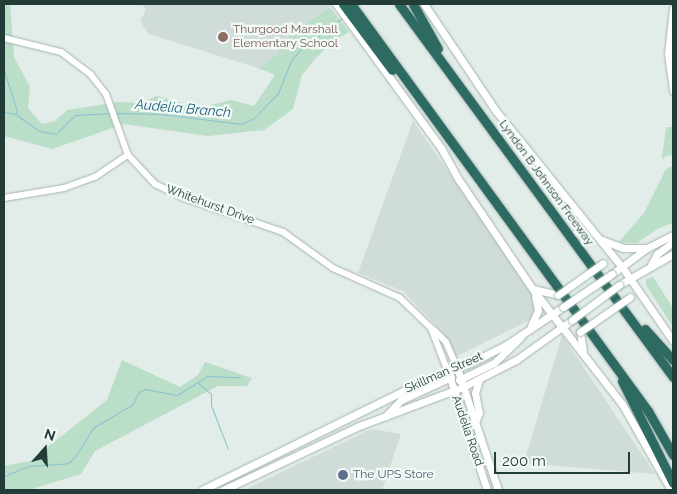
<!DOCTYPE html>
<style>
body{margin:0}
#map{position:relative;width:677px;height:494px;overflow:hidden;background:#e2ece8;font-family:Raleway,sans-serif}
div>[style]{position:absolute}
.built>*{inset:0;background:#d0dcd7}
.green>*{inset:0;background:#badec7}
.stream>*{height:1px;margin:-0.5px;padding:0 0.5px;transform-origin:0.5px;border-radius:0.5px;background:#89c1d2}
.roads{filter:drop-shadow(0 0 1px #a5b4b0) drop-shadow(0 0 1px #a5b4b0)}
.tertiary>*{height:6px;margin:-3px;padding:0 3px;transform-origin:3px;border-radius:3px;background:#fff}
.secondary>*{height:7px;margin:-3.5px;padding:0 3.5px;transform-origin:3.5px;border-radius:3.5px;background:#fff}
.motorway>*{height:9px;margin:-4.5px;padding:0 4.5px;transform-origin:4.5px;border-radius:4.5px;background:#2d6a62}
.bridges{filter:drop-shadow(0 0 1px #a0b8b1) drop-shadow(0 0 1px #a0b8b1)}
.secondary-bridge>*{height:7px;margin:-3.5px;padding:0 3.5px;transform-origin:3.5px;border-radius:3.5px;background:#fff}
.dots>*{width:14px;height:14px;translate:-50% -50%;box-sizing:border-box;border:2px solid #f2f9f6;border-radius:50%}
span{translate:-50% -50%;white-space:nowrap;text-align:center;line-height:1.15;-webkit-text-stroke:4.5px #f2f9f6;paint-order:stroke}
.education-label{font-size:12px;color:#785e54}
.left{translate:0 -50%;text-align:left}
.street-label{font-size:12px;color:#223d38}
.service-label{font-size:12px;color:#4e5e75}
.water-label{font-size:14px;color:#1b627a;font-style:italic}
.frame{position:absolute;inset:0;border:5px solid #223d38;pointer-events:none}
.north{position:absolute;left:20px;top:424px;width:50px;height:50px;-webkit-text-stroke:4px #f2f9f6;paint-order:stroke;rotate:19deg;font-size:14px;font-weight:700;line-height:20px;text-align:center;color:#223d38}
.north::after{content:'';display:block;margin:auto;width:18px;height:22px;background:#223d38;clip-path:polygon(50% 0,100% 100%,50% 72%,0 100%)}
.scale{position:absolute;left:494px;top:452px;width:136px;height:22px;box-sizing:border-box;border:2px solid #223d38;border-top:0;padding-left:6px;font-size:15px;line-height:18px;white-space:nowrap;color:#223d38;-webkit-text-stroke:4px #f2f9f6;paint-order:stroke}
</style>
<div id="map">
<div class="built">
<div style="clip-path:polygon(142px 4px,328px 4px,330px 7px,281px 41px,278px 54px,258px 68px,149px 34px,140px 21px,146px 10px)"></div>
<div style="clip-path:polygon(413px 121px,546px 312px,453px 358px,445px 335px,403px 291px,358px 273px)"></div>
<div style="clip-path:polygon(562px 335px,655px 474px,524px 463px)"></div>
<div style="clip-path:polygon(371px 429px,401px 434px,382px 490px,244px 490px)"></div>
</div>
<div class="green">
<div style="clip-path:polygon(4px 4px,10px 4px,14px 57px,30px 87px,28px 108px,42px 124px,55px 121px,67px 110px,119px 102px,140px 103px,157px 96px,199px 108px,231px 100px,254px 106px,275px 75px,258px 68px,278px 54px,281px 41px,330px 7px,349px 32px,333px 41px,315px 59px,302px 75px,293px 109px,264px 130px,208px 136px,124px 124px,52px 149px,4px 136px)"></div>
<div style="clip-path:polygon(666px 127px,673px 127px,673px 155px,665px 156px,664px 159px,662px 158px)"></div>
<div style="clip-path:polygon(673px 166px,673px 223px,659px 228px,637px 243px,619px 242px,644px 213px,666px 169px)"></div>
<div style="clip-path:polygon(653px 277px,673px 308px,673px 327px,646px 285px,646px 279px)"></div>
<div style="clip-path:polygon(122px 360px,180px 387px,198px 375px,205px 362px,252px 378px,247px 386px,218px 386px,95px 451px,81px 474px,29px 490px,4px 490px,4px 466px,30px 461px,107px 400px)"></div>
</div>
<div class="stream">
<div style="left:4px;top:71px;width:42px;rotate:72deg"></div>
<div style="left:17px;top:111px;width:4px;rotate:124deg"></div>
<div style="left:15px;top:114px;width:11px;rotate:-170deg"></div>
<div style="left:116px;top:113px;width:45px;rotate:1.3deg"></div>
<div style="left:161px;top:114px;width:81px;rotate:7.1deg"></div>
<div style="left:241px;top:124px;width:14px;rotate:-25deg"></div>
<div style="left:254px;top:118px;width:35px;rotate:-46deg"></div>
<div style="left:278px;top:93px;width:37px;rotate:-68deg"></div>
<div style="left:292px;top:59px;width:13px;rotate:-48deg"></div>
<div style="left:301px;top:49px;width:51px;rotate:-37.1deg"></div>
<div style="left:15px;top:114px;width:29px;rotate:35deg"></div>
<div style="left:39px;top:131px;width:17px;rotate:10deg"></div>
<div style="left:56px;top:134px;width:27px;rotate:-45deg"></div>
<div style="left:75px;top:115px;width:35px;rotate:-3deg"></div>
<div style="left:198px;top:383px;width:17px;rotate:40deg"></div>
<div style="left:211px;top:394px;width:11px;rotate:90deg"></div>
<div style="left:211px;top:405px;width:47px;rotate:68.9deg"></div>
<div style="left:4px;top:476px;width:27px;rotate:-22deg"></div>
<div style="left:29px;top:466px;width:39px;rotate:-4deg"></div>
<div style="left:68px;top:463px;width:9px;rotate:-41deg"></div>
<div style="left:75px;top:457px;width:36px;rotate:-58deg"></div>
<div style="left:94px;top:427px;width:44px;rotate:-30.1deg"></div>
<div style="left:132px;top:405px;width:15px;rotate:-62deg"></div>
<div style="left:139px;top:392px;width:7px;rotate:-27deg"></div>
<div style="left:145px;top:389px;width:33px;rotate:11deg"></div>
<div style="left:177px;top:395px;width:36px;rotate:-32deg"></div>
<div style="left:207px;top:376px;width:33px;rotate:2deg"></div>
</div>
<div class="roads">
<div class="tertiary">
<div style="left:4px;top:38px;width:59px;rotate:13.8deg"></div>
<div style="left:61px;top:52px;width:38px;rotate:37deg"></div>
<div style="left:91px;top:75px;width:24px;rotate:52deg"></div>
<div style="left:106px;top:94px;width:65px;rotate:70.2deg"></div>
<div style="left:128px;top:155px;width:40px;rotate:47deg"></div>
<div style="left:155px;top:184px;width:32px;rotate:26deg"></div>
<div style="left:184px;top:198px;width:105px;rotate:19deg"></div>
<div style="left:283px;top:232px;width:62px;rotate:35.8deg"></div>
<div style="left:333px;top:268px;width:73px;rotate:24.1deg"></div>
<div style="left:400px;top:298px;width:43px;rotate:44.1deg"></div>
<div style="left:431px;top:328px;width:47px;rotate:68.9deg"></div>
<div style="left:4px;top:198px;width:61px;rotate:-9.5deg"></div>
<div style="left:64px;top:188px;width:33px;rotate:-20deg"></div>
<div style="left:95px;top:177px;width:40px;rotate:-34deg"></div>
<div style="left:434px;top:330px;width:17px;rotate:45deg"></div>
<div style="left:446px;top:342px;width:28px;rotate:67deg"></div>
</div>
<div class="secondary">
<div style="left:336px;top:4px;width:178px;rotate:53.9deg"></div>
<div style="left:441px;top:148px;width:37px;rotate:61deg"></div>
<div style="left:459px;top:180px;width:134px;rotate:56deg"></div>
<div style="left:534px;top:291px;width:143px;rotate:52.1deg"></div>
<div style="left:622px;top:404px;width:99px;rotate:60.3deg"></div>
<div style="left:424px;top:4px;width:129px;rotate:56.1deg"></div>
<div style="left:496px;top:111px;width:201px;rotate:51.1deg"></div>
<div style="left:622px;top:267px;width:90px;rotate:55.4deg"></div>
<div style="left:673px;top:9px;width:45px;rotate:96.3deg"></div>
<div style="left:668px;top:54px;width:37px;rotate:82deg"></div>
<div style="left:602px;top:240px;width:22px;rotate:21deg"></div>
<div style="left:623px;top:248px;width:24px"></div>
<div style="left:651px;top:265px;width:13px;rotate:-61deg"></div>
<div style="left:657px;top:254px;width:20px;rotate:-37deg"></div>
<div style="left:612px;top:274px;width:44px;rotate:-36.6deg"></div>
<div style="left:647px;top:248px;width:29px;rotate:-27deg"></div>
<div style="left:619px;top:285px;width:62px;rotate:-29.9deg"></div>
<div style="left:533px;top:289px;width:26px;rotate:13deg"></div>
<div style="left:531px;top:326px;width:17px;rotate:-66deg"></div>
<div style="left:538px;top:310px;width:14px;rotate:-102deg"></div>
<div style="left:580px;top:332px;width:19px;rotate:81deg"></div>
<div style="left:457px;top:368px;width:129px;rotate:71.4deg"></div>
<div style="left:448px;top:372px;width:124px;rotate:71.7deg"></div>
<div style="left:459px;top:380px;width:39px;rotate:-26deg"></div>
<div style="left:494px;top:363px;width:37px;rotate:-44deg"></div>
<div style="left:386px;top:416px;width:22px;rotate:-47deg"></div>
<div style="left:401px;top:400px;width:55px;rotate:-24.7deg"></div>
<div style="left:475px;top:422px;width:10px;rotate:-66deg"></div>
<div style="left:479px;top:413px;width:20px;rotate:-101deg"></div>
<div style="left:475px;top:393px;width:14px;rotate:-73deg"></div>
<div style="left:202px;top:490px;width:231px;rotate:-26.2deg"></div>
<div style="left:409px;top:388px;width:66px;rotate:-22.3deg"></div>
<div style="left:470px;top:363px;width:40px;rotate:-26.6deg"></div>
<div style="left:506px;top:345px;width:69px;rotate:-33.7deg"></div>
<div style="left:223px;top:490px;width:150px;rotate:-25.2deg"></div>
<div style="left:359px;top:426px;width:111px;rotate:-20.6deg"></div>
<div style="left:463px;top:387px;width:59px;rotate:-27deg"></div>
<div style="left:516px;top:360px;width:69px;rotate:-35.5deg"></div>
</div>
<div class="motorway">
<div style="left:343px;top:4px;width:82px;rotate:53.4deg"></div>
<div style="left:351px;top:4px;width:504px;rotate:53.88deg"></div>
<div style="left:648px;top:411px;width:51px;rotate:60.4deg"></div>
<div style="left:399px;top:4px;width:463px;rotate:53.7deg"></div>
<div style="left:413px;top:4px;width:51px;rotate:60.9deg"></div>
<div style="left:645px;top:329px;width:42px;rotate:47.9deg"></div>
<div style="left:622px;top:381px;width:114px;rotate:63.4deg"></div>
</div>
</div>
<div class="bridges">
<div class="secondary-bridge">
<div style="left:558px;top:295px;width:55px;rotate:-35.4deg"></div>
<div style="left:563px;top:307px;width:59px;rotate:-34deg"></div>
<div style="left:572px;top:320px;width:59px;rotate:-36.7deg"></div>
<div style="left:580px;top:332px;width:61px;rotate:-35deg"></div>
</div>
</div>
<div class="dots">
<div style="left:223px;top:37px;background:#8d6e63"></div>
<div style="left:343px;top:475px;background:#5c6f8a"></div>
</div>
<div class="education-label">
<span class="left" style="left:233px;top:37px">Thurgood Marshall<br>Elementary School</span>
</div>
<div class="street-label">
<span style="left:546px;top:183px;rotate:54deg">Lyndon B Johnson Freeway</span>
<span style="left:210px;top:205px;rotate:20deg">Whitehurst Drive</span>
<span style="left:444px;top:373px;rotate:-24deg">Skillman Street</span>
<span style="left:467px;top:431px;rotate:71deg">Audelia Road</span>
</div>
<div class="service-label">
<span class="left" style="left:353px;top:475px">The UPS Store</span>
</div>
<div class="water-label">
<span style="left:183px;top:108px;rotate:5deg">Audelia Branch</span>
</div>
<div class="frame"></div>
<div class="north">N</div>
<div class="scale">200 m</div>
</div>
